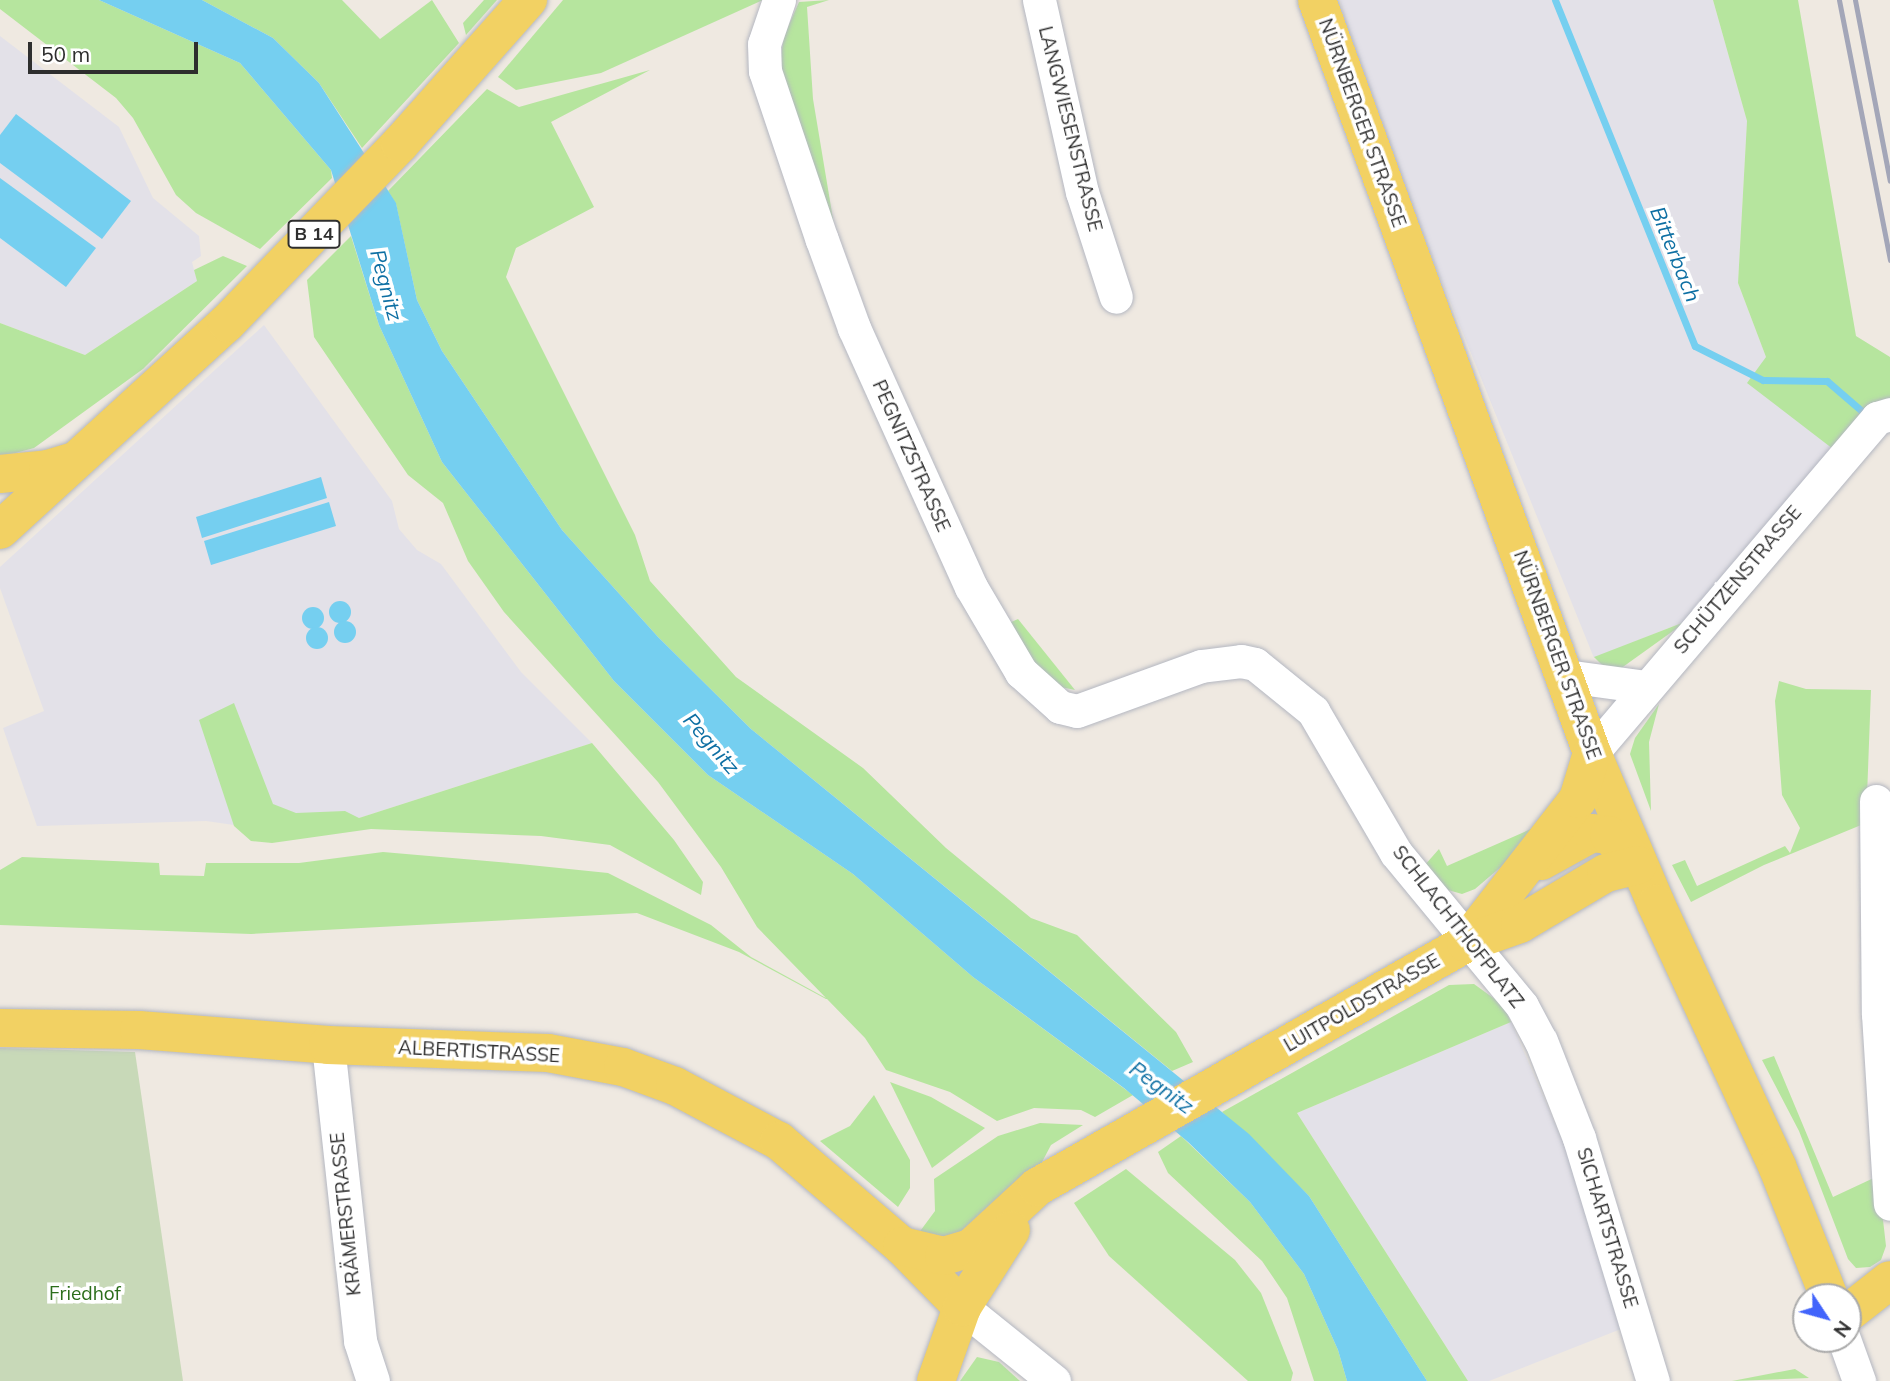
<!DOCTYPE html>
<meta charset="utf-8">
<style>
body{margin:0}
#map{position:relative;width:1890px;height:1381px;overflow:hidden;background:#efe9e1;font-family:Mulish,sans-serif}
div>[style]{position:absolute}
.industrial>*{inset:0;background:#e3e1e8}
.green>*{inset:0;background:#b6e59e}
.cemetery>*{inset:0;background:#c8d9b8}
.water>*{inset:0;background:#75cff0}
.round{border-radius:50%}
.stream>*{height:7px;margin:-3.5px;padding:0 3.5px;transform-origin:3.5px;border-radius:3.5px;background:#75cff0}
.roads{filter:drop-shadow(0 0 2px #b4b7c1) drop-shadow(0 0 2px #b4b7c1)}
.minor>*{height:33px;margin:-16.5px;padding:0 16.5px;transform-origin:16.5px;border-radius:16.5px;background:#fff}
.major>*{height:38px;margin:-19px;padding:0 19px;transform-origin:19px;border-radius:19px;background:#f2d163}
.rail>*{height:5px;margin:-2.5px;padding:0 2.5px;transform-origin:2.5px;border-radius:2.5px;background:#a3a6b8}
span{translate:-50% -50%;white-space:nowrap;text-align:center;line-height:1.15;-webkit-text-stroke:7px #fff;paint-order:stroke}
.shield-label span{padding:2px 5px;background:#fff;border:2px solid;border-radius:5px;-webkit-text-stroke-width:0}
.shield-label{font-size:18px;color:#2e2e2e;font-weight:700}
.street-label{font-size:19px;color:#2e2e2e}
.park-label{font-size:19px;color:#2c6e1b}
.water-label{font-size:21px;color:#0d6fa3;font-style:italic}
.north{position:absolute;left:1792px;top:1283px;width:70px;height:70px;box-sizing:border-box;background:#fff;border:2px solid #ababab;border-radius:50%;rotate:126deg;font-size:19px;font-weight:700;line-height:28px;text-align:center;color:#2e2e2e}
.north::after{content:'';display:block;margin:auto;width:24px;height:32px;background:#4264fb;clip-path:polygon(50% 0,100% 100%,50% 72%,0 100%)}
.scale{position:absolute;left:28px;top:42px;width:170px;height:32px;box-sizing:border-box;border:4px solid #2e2e2e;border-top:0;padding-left:9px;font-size:21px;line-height:24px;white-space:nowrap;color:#2e2e2e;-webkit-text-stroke:5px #fff;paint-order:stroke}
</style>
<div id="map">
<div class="industrial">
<div style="clip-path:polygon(1340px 0,1713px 0,1747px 121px,1738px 283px,1766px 357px,1833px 449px,1686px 621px,1594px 658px,1358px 73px)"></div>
<div style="clip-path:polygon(0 36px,119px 127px,153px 198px,199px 236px,201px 256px,192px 262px,197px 281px,85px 355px,0 323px)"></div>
<div style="clip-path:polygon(264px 325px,392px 501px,399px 529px,417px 550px,441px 564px,521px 672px,592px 743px,359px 818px,241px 826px,206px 821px,37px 826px,3px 728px,44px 711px,0 588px,0 567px)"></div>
<div style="clip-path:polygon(1511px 1022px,1587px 1198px,1621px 1329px,1489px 1381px,1468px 1381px,1297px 1113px)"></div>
</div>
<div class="green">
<div style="clip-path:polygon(0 0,99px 0,240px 63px,331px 170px,332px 178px,260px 249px,196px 213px,176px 195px,133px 118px,116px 98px,0 9px)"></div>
<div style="clip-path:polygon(202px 0,342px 0,380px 39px,432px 0,459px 43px,362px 148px,319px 83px,273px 38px)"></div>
<div style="clip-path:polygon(484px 0,497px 0,466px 35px,463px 23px)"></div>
<div style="clip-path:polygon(563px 0,763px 0,601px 73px,516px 90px,498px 77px)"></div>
<div style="clip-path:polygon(829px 0,807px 7px,813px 99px,834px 225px,779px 69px,784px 36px,799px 2px)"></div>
<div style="clip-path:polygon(1713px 0,1798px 0,1856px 336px,1890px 357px,1890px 401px,1833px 449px,1747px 383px,1766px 357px,1738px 283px,1747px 121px)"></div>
<div style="clip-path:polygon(650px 70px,551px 122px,594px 207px,516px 248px,506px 277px,635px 535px,650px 581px,736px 677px,863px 768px,946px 848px,1031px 918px,1077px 935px,1176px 1032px,1193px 1062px,1172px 1071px,751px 729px,658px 637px,562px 530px,442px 351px,417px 300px,396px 204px,388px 191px,487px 89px,519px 107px)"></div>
<div style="clip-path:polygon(351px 236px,379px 325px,442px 462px,614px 681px,708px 775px,853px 874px,973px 977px,1133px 1095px,1095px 1117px,1081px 1110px,1034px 1108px,997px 1121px,950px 1092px,886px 1070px,865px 1038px,827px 999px,826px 999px,739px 952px,637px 913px,251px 934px,0 925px,0 870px,22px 857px,159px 863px,160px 875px,204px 876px,206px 863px,299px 863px,383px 852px,520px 864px,608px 873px,711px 925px,751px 957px,826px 998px,757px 927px,721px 867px,658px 782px,504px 612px,468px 561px,443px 503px,408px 475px,314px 337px,307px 280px)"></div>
<div style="clip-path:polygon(223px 256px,247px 266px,143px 369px,34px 448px,0 457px,0 323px,85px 355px,197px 281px,194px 270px)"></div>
<div style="clip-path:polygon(1018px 619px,1075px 690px,1056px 686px,1035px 666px,1009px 623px)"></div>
<div style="clip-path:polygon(1687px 621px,1620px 669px,1604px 667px,1594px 657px)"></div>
<div style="clip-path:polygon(1779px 681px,1806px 689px,1871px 690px,1866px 823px,1764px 865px,1691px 902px,1672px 865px,1685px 860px,1697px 886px,1785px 846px,1790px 853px,1800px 828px,1782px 795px,1775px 701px)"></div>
<div style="clip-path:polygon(234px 703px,273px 804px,296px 813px,345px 811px,359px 818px,592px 743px,674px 840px,703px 882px,701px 895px,610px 845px,541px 836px,371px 829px,272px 843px,251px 841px,234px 826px,199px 720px)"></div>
<div style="clip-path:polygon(1659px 704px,1649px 742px,1651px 811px,1630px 754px,1635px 738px)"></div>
<div style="clip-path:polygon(1564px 801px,1550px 825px,1475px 889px,1462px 894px,1448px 890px,1424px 866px,1439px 849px,1447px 866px,1549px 821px,1545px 810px)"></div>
<div style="clip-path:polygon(1474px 984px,1503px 1005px,1511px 1022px,1297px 1113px,1468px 1381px,1427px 1381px,1309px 1196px,1222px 1112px,1449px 985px)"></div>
<div style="clip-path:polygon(1774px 1056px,1833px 1197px,1878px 1176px,1886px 1246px,1881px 1260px,1870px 1267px,1856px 1268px,1848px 1259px,1799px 1131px,1762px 1060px)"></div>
<div style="clip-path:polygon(890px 1082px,931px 1097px,985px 1128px,932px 1168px)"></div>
<div style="clip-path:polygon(874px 1095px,910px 1160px,910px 1188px,898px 1207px,820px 1141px,850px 1126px)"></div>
<div style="clip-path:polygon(1040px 1123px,1083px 1125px,1051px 1145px,1041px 1164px,949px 1244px,918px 1234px,935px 1211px,934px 1179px,998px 1136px)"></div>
<div style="clip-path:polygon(1181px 1136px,1250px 1202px,1304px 1274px,1338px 1350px,1347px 1381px,1314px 1381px,1287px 1298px,1262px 1261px,1168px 1173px,1158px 1152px)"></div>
<div style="clip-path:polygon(1126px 1169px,1235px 1260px,1261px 1293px,1293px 1373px,1291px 1381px,1248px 1381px,1109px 1256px,1074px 1203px)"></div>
<div style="clip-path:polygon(977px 1357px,999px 1362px,1020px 1381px,960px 1381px)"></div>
<div style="clip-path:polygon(1795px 1369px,1809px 1378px,1732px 1381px)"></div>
</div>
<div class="cemetery">
<div style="clip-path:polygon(0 1048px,135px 1052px,183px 1381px,0 1381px)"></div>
</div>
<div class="water">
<div style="clip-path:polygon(99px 0,202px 0,273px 38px,319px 83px,396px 203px,417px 300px,442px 351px,562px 530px,658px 637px,751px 729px,1249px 1134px,1309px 1196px,1427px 1381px,1347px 1381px,1338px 1350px,1304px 1274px,1250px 1202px,1188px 1142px,1124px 1088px,973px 977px,853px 874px,708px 775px,614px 681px,442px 462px,379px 325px,331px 170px,240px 63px)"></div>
<div style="clip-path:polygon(16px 114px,131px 201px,102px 239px,0 163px,0 135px)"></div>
<div style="clip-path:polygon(0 178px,96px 248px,66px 287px,0 238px)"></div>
<div style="clip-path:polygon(321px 477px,327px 498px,202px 538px,196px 517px)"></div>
<div style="clip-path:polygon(329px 502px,336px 526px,211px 565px,204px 541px)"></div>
<div class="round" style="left:329px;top:601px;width:22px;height:22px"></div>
<div class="round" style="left:302px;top:607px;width:22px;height:22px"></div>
<div class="round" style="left:334px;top:621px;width:22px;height:22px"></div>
<div class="round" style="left:306px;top:627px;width:22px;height:22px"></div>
</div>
<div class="stream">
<div style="left:1555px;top:0;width:373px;rotate:68deg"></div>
<div style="left:1695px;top:346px;width:76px;rotate:26.6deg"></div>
<div style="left:1763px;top:380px;width:64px;rotate:0.9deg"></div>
<div style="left:1827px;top:381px;width:48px;rotate:40.7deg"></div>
</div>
<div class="roads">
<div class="minor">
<div style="left:779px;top:0;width:46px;rotate:108.8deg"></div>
<div style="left:764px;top:44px;width:27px;rotate:88deg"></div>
<div style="left:765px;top:71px;width:178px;rotate:71.4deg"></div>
<div style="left:822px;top:240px;width:94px;rotate:70deg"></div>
<div style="left:854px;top:328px;width:284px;rotate:65.7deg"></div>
<div style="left:971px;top:587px;width:99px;rotate:59.5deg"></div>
<div style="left:1021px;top:672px;width:52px;rotate:41.9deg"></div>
<div style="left:1060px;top:707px;width:17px;rotate:13deg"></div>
<div style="left:1077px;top:711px;width:132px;rotate:-19.9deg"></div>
<div style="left:1201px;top:666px;width:40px;rotate:-7.1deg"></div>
<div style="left:1241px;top:661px;width:14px;rotate:12deg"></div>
<div style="left:1255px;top:664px;width:75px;rotate:39deg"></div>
<div style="left:1313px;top:711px;width:164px;rotate:59.7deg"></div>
<div style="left:1396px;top:853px;width:198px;rotate:50.5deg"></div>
<div style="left:1522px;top:1006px;width:40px;rotate:62deg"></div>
<div style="left:1541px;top:1041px;width:104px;rotate:68.6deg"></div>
<div style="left:1579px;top:1138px;width:254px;rotate:73.1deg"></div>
<div style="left:1039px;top:0;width:197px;rotate:77.4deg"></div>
<div style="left:1082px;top:192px;width:110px;rotate:72.1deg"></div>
<div style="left:1566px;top:676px;width:81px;rotate:7.8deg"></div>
<div style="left:1592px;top:753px;width:440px;rotate:-49.6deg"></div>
<div style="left:1877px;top:418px;width:14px;rotate:-17deg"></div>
<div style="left:1876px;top:801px;width:213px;rotate:89.5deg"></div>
<div style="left:1878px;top:1014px;width:190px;rotate:86.4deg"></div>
<div style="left:328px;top:1045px;width:298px;rotate:83.8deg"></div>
<div style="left:360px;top:1341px;width:42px;rotate:72deg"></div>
<div style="left:962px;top:1307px;width:118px;rotate:38.8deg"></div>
<div style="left:1844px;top:1339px;width:45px;rotate:70.3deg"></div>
</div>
<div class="major">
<div style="left:1317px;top:0;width:802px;rotate:69.94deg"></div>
<div style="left:1592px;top:753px;width:164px;rotate:67deg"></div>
<div style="left:1656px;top:904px;width:289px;rotate:65.2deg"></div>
<div style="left:1777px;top:1166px;width:141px;rotate:68.3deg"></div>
<div style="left:0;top:474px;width:48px;rotate:-5.9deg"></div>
<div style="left:48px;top:469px;width:27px;rotate:-17deg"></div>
<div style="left:0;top:530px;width:307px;rotate:-42.4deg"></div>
<div style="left:227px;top:323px;width:249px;rotate:-46deg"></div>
<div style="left:400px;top:144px;width:193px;rotate:-48.4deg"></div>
<div style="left:1541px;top:861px;width:58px;rotate:-28.8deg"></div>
<div style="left:1592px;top:833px;width:17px;rotate:7deg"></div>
<div style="left:1609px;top:835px;width:40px;rotate:45deg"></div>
<div style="left:1466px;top:943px;width:182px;rotate:-52.1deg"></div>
<div style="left:1578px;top:799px;width:48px;rotate:-73.1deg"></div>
<div style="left:0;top:1028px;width:139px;rotate:0.8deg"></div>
<div style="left:139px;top:1030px;width:190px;rotate:4.5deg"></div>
<div style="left:328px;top:1045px;width:220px;rotate:2.1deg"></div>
<div style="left:548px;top:1053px;width:76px;rotate:10.6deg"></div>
<div style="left:623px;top:1067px;width:55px;rotate:20.1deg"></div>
<div style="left:675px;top:1086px;width:118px;rotate:27.9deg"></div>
<div style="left:779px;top:1141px;width:162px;rotate:40.5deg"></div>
<div style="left:902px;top:1246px;width:86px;rotate:45.5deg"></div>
<div style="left:902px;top:1246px;width:43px;rotate:13.4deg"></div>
<div style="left:944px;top:1256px;width:28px;rotate:-17deg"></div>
<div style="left:971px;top:1248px;width:90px;rotate:-42.7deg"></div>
<div style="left:1037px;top:1187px;width:494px;rotate:-29.6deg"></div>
<div style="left:1466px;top:943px;width:57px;rotate:-19.4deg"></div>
<div style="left:1520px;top:924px;width:100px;rotate:-30.7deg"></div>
<div style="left:1606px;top:873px;width:33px;rotate:-14deg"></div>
<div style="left:1848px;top:1313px;width:53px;rotate:-38.2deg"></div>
<div style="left:936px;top:1381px;width:78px;rotate:-70.6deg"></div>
<div style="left:962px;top:1307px;width:91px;rotate:-57.5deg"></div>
</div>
</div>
<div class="rail">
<div style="left:1839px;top:0;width:265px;rotate:78.9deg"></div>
<div style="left:1855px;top:0;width:184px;rotate:79.1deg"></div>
</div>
<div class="shield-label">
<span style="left:314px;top:234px">B 14</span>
</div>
<div class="street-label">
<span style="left:1362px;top:123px;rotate:70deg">NÜRNBERGER STRASSE</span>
<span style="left:1070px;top:129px;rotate:76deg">LANGWIESENSTRASSE</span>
<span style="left:911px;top:456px;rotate:66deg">PEGNITZSTRASSE</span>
<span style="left:1738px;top:580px;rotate:-50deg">SCHÜTZENSTRASSE</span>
<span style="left:1557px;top:655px;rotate:70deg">NÜRNBERGER STRASSE</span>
<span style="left:1458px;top:927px;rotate:52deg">SCHLACHTHOFPLATZ</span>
<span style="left:1362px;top:1003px;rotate:-30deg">LUITPOLDSTRASSE</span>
<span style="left:479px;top:1052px;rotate:3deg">ALBERTISTRASSE</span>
<span style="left:346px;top:1214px;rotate:-96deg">KRÄMERSTRASSE</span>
<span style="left:1607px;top:1228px;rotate:73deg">SICHARTSTRASSE</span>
</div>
<div class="park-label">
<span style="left:85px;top:1294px">Friedhof</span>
</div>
<div class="water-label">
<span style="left:1676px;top:254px;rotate:68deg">Bitterbach</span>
<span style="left:387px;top:285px;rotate:75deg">Pegnitz</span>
<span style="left:712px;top:743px;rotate:49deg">Pegnitz</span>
<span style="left:1162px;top:1087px;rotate:36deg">Pegnitz</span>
</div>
<div class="north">N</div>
<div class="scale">50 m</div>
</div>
